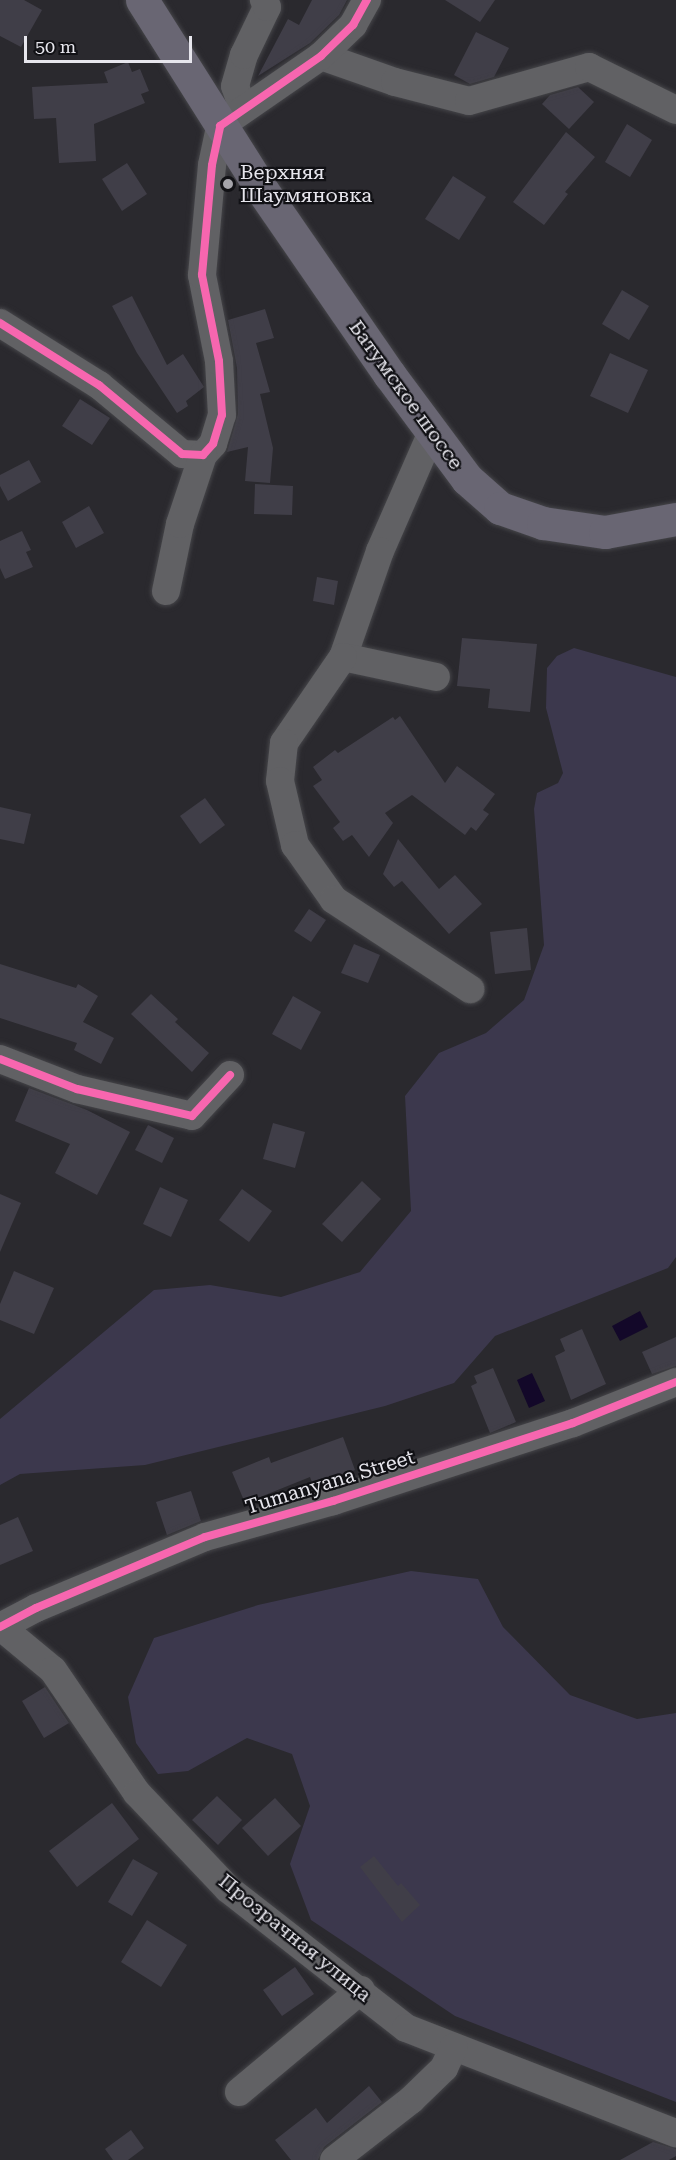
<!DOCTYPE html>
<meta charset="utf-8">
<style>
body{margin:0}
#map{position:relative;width:676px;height:2160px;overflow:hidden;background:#2a292e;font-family:"Roboto Serif",serif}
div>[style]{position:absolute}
.green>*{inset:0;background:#3c384d}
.water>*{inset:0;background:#130829}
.building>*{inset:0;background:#403e48}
.roads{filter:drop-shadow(0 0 2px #454549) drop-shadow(0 0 2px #454549)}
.minor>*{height:28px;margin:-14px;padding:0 14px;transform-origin:14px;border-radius:14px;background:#616164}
.highway>*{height:33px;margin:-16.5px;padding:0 16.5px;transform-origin:16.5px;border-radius:16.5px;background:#696673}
.cycleway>*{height:8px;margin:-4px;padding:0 4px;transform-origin:4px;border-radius:4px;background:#f766af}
.dots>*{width:16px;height:16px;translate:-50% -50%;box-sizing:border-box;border:3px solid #111115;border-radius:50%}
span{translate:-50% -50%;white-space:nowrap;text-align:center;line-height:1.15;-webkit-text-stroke:4.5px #111115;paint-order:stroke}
.poi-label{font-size:20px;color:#e7e6ed}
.left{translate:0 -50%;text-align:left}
.street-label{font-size:20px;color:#e7e6ed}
.scale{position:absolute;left:24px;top:36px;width:168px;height:27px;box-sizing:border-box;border:3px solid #e7e6ed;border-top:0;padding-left:8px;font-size:18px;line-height:21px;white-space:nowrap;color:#e7e6ed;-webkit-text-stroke:4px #111115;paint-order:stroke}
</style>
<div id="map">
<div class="green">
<div style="clip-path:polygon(574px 648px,676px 677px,676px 1257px,668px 1268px,495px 1336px,454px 1383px,385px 1406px,145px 1465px,20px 1474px,0 1485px,0 1419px,154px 1290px,210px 1285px,281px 1297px,360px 1272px,411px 1211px,405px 1096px,439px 1053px,486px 1033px,524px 1000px,544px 945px,534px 809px,537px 793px,558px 783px,563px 773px,546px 708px,547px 668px,557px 656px)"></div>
<div style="clip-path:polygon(411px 1571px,478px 1579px,503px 1627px,570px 1695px,637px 1719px,676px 1713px,676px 2102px,455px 2016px,311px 1920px,290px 1864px,310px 1806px,292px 1754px,247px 1738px,188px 1771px,158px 1774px,136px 1743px,128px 1697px,154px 1638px,258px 1605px)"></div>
</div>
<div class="water">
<div style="clip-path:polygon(640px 1311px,648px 1327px,620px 1341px,612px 1326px)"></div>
<div style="clip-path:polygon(532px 1373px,545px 1401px,529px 1408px,517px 1380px)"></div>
</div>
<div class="building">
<div style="clip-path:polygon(0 0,24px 0,42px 10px,21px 47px,0 36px)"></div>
<div style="clip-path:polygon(312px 0,347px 0,339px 15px,310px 43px,258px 76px,288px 19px,299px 25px)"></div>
<div style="clip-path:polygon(445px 0,495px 0,480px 22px)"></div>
<div style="clip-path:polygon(476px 32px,509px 48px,494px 77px,470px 84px,454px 75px)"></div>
<div style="clip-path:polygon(128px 62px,132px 72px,140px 69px,149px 91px,141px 94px,145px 103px,94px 124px,96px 161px,59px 163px,56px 118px,34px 119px,32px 87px,108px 83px,104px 72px)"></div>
<div style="clip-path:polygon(578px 87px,594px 102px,569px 129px,542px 104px,550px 95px)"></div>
<div style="clip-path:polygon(627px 124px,652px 140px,630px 177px,605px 162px)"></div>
<div style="clip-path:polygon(566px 132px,595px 157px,565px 192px,568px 194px,544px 225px,513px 202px)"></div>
<div style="clip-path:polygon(127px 163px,147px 194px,122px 211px,102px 179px)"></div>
<div style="clip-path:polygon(453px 176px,486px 197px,459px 240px,425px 219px)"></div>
<div style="clip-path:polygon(622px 290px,649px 306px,629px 340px,602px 324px)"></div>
<div style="clip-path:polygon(132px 296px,167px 365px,183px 354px,204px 387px,186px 401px,188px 406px,177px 413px,137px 353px,112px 306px)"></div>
<div style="clip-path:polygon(265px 309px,274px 338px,256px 343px,270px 392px,260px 394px,273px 448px,270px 483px,245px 481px,248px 447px,227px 452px,238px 414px,237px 368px,228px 320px)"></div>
<div style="clip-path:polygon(610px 353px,648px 370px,628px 413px,590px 396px)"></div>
<div style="clip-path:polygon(80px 399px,110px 418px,92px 445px,62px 426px)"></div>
<div style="clip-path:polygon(29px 460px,41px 482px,8px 501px,0 486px,0 475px)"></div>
<div style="clip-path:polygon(255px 484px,293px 486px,292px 515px,254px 514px)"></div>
<div style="clip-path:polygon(89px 506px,104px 533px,76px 548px,62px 522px)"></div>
<div style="clip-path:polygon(22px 531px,31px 550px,26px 552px,33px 567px,5px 579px,0 568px,0 541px)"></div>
<div style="clip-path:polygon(317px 577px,338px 581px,334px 605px,313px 601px)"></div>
<div style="clip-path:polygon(462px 638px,537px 644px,530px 712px,488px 708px,490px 689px,457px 686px)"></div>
<div style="clip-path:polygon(400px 716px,445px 783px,457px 766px,495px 794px,483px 810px,489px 814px,476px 831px,471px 827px,465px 835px,412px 795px,385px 813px,393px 823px,369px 857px,352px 835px,343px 841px,333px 828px,340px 822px,313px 786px,322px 780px,313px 767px,335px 750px,338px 753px,393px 717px,395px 720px)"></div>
<div style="clip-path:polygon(205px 798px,225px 825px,200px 844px,180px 816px)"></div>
<div style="clip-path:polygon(0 807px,31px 814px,24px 844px,0 839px)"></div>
<div style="clip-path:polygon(398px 839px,439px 889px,455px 875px,482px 904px,449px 934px,402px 881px,394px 887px,383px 874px)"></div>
<div style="clip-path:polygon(309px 909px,326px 920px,311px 942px,294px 931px)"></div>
<div style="clip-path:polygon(527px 928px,531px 970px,495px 974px,490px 932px)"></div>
<div style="clip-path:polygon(354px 944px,380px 955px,368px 983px,341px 973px)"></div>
<div style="clip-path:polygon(0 964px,76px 988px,78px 984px,98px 996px,83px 1022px,114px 1038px,101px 1064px,74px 1050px,77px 1043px,0 1018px)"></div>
<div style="clip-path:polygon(151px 994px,178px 1019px,175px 1022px,209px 1053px,192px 1072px,131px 1014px)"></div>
<div style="clip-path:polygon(293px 996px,321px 1012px,301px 1050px,272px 1034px)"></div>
<div style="clip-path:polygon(29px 1088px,87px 1110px,130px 1132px,97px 1195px,55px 1173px,70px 1144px,15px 1121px)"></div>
<div style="clip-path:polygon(273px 1123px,305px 1132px,295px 1168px,263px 1159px)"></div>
<div style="clip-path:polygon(148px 1125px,174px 1138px,162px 1163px,135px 1150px)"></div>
<div style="clip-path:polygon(362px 1181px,381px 1199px,342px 1242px,322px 1224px)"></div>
<div style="clip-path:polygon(160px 1187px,188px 1200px,171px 1237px,143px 1224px)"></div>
<div style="clip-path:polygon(242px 1189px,272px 1211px,249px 1242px,219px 1220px)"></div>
<div style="clip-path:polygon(0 1194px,21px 1203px,0 1252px)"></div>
<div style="clip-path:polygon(14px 1271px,54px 1288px,34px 1334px,0 1320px,0 1304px)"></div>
<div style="clip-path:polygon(582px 1329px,606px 1384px,571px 1400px,555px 1356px,565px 1351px,560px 1339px)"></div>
<div style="clip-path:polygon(676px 1337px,676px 1366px,652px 1374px,642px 1352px)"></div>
<div style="clip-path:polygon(493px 1368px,516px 1422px,490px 1433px,471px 1386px,477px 1383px,474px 1376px)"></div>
<div style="clip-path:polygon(343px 1437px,355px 1470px,313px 1485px,310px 1477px,245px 1503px,232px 1472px,269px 1457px,271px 1463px)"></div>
<div style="clip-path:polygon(191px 1491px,201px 1521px,167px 1535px,156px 1502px)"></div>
<div style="clip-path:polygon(18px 1517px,33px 1551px,0 1565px,0 1525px)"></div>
<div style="clip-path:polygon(45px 1687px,69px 1723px,44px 1738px,22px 1701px)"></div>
<div style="clip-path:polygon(217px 1796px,242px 1820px,218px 1845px,192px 1820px)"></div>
<div style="clip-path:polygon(275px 1798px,301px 1826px,268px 1856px,242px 1828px)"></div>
<div style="clip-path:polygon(112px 1803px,139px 1839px,77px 1887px,49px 1851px)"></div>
<div style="clip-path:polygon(374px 1856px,398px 1886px,401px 1883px,420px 1905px,402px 1922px,360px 1867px)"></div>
<div style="clip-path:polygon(133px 1859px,158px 1873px,132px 1916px,108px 1902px)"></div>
<div style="clip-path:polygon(147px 1920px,187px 1945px,161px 1987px,121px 1962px)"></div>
<div style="clip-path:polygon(295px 1967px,314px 1994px,282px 2016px,263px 1990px)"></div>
<div style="clip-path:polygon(369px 2086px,382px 2102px,324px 2147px,318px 2160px,291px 2160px,275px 2140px,316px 2108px,327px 2123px)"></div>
<div style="clip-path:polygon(131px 2130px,144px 2148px,128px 2160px,113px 2160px,105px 2149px)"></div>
<div style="clip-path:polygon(653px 2142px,676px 2149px,676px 2156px,669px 2160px,620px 2160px)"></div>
</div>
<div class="roads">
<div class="minor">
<div style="left:321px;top:56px;width:78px;rotate:19.4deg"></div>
<div style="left:395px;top:82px;width:76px;rotate:14.4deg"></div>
<div style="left:469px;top:101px;width:125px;rotate:-15.8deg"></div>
<div style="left:589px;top:67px;width:97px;rotate:26.3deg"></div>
<div style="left:243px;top:109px;width:24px;rotate:-109deg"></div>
<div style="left:235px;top:86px;width:32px;rotate:-74deg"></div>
<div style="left:244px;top:55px;width:53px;rotate:-64.4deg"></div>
<div style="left:267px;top:7px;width:8px;rotate:-113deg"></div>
<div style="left:0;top:323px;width:117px;rotate:32.1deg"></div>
<div style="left:99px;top:385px;width:108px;rotate:39.7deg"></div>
<div style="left:182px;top:454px;width:21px;rotate:3deg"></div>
<div style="left:203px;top:455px;width:15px;rotate:-48deg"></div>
<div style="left:213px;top:444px;width:30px;rotate:-73deg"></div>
<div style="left:222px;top:415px;width:54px;rotate:-93.2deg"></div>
<div style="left:219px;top:361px;width:88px;rotate:-101.2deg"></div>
<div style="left:202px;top:275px;width:110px;rotate:-84.8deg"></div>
<div style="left:212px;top:165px;width:40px;rotate:-78deg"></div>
<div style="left:220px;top:126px;width:123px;rotate:-34.7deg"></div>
<div style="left:321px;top:56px;width:45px;rotate:-44.1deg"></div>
<div style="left:353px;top:25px;width:29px;rotate:-61deg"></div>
<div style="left:432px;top:432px;width:130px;rotate:113.6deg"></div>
<div style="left:380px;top:551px;width:112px;rotate:109.2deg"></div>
<div style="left:343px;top:657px;width:95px;rotate:12.1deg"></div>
<div style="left:166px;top:591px;width:68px;rotate:-78.2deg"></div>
<div style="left:180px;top:524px;width:73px;rotate:-71.6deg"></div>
<div style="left:343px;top:657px;width:104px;rotate:124.5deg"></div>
<div style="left:284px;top:743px;width:38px;rotate:96deg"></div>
<div style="left:280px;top:781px;width:66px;rotate:76.8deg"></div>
<div style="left:295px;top:845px;width:67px;rotate:54.7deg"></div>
<div style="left:334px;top:900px;width:163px;rotate:33.2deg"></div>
<div style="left:0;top:1059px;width:83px;rotate:21.3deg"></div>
<div style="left:77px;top:1089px;width:118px;rotate:13.2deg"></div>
<div style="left:192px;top:1116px;width:56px;rotate:-47.2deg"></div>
<div style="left:0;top:1627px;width:41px;rotate:-27.8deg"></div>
<div style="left:36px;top:1608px;width:183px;rotate:-22.8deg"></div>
<div style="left:205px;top:1537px;width:133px;rotate:-15.7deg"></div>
<div style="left:333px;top:1501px;width:252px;rotate:-18deg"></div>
<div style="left:573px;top:1423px;width:111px;rotate:-21.7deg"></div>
<div style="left:1px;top:1627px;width:67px;rotate:39.6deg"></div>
<div style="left:53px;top:1670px;width:149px;rotate:55.7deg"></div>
<div style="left:137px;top:1793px;width:132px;rotate:46.5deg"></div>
<div style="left:228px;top:1889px;width:226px;rotate:38deg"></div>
<div style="left:406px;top:2028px;width:290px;rotate:21.3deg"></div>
<div style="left:239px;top:2092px;width:159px;rotate:-39.9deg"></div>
<div style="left:334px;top:2160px;width:98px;rotate:-37.9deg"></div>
<div style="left:411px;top:2100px;width:46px;rotate:-44.1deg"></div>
<div style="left:444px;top:2068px;width:23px;rotate:-65deg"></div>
</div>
<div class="highway">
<div style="left:142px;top:0;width:225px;rotate:57.7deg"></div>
<div style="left:262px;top:190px;width:224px;rotate:55.4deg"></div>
<div style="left:389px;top:374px;width:131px;rotate:53.4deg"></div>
<div style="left:467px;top:479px;width:44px;rotate:41.3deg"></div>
<div style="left:500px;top:508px;width:46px;rotate:19.2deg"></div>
<div style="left:543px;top:523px;width:63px;rotate:8.3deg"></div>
<div style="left:605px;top:532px;width:72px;rotate:-10.4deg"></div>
</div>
</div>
<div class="cycleway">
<div style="left:0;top:323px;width:117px;rotate:32.1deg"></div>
<div style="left:99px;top:385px;width:108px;rotate:39.7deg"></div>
<div style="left:182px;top:454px;width:21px;rotate:3deg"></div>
<div style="left:203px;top:455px;width:15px;rotate:-48deg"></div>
<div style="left:213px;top:444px;width:30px;rotate:-73deg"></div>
<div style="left:222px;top:415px;width:54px;rotate:-93.2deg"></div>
<div style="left:219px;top:361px;width:88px;rotate:-101.2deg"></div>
<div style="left:202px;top:275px;width:110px;rotate:-84.8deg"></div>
<div style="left:212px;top:165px;width:40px;rotate:-78deg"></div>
<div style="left:220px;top:126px;width:123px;rotate:-34.7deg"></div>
<div style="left:321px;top:56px;width:45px;rotate:-44.1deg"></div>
<div style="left:353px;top:25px;width:29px;rotate:-61deg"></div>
<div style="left:0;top:1059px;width:83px;rotate:21.3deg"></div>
<div style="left:77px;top:1089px;width:118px;rotate:13.2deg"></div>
<div style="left:192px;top:1116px;width:56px;rotate:-47.2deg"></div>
<div style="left:0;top:1627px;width:41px;rotate:-27.8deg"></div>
<div style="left:36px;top:1608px;width:183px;rotate:-22.8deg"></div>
<div style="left:205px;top:1537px;width:133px;rotate:-15.7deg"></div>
<div style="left:333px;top:1501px;width:252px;rotate:-18deg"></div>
<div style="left:573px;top:1423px;width:111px;rotate:-21.7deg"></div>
</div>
<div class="dots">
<div style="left:228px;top:184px;background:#a5a4aa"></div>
</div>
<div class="poi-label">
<span class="left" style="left:240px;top:184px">Верхняя<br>Шаумяновка</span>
</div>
<div class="street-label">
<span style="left:406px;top:395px;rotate:54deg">Батумское шоссе</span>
<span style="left:330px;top:1482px;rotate:-17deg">Tumanyana Street</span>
<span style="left:295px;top:1938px;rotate:39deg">Прозрачная улица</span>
</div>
<div class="scale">50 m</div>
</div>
